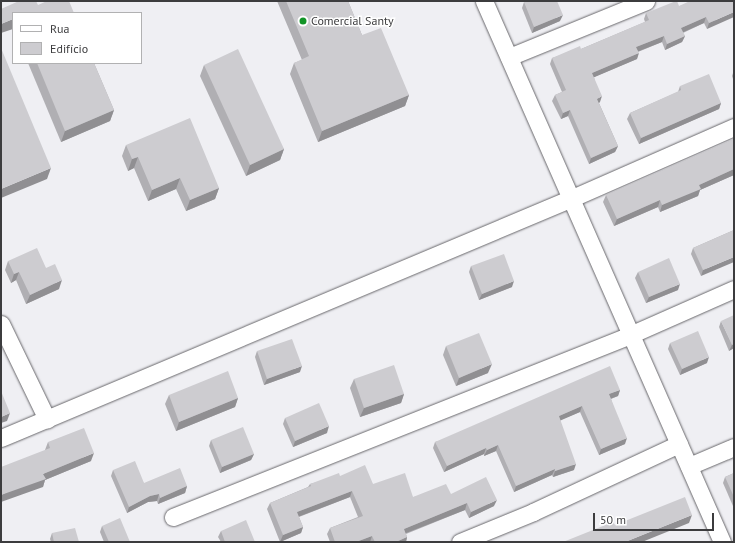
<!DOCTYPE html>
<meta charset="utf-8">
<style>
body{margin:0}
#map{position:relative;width:735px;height:543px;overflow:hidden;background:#efeff3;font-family:"PT Sans",sans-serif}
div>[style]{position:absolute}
.roads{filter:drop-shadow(0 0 1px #68676b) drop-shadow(0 0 1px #68676b)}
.street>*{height:17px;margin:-8.5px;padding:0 8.5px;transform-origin:8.5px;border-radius:8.5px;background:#fff}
.wall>*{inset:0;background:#b0afb3}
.shaded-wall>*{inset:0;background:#908f92}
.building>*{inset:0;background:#cdccd0}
.dots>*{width:11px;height:11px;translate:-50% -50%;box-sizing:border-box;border:2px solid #fff;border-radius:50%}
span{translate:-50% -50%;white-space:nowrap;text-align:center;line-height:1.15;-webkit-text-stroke:3px #fff;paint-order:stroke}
.poi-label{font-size:12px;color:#3c3c3e}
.left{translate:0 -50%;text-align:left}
.frame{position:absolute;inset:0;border:2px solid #3c3c3e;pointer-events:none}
.legend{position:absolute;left:12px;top:12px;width:130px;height:52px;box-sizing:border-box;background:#fff;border:1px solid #b1b1b2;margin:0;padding:5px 7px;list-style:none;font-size:12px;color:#3c3c3e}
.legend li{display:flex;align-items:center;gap:8px;height:20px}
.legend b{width:20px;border:1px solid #b1b1b2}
.scale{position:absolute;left:593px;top:513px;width:121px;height:18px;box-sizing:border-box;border:2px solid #3c3c3e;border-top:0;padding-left:5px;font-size:12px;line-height:14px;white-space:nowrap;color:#3c3c3e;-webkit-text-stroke:3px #fff;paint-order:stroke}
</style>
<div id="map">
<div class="roads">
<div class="street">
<div style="left:484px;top:1px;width:591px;rotate:66.25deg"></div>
<div style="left:509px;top:57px;width:148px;rotate:-22.2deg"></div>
<div style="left:1px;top:324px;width:106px;rotate:64.2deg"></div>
<div style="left:1px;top:438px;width:619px;rotate:-22.8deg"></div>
<div style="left:572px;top:198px;width:177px;rotate:-23.7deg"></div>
<div style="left:689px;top:466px;width:49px;rotate:-22.9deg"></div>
<div style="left:173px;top:517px;width:494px;rotate:-21.7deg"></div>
<div style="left:632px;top:334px;width:111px;rotate:-23.8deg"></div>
<div style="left:460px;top:542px;width:79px;rotate:-22.3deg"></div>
<div style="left:533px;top:512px;width:161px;rotate:-25deg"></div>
</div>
</div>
<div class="wall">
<div style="clip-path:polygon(277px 1px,348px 1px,362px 35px,409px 95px,405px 106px,318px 142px,290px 74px,294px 63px,302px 60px)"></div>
<div style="clip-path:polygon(733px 1px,707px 29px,704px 23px,683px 33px,685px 36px,682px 42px,665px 50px,662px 42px,638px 52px,637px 59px,594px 77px,600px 102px,599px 103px,618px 146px,615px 152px,589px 164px,568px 116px,561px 119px,552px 101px,555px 95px,562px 92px,550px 64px,552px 58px,581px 49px,645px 22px,644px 19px,646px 13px,679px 6px)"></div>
<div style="clip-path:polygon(524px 2px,560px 21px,532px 33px,522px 8px)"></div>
<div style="clip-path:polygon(28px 63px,94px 63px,114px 110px,110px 121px,61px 142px)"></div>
<div style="clip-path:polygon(204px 65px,284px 149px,280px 160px,246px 176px,200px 76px)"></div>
<div style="clip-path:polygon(734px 70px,734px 82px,732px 76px)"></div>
<div style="clip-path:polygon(680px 86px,721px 103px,719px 109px,639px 144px,627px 119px,630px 113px,678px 92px)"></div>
<div style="clip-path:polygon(734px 139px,734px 175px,700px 190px,698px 196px,660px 212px,658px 207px,614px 226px,603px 202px,606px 195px)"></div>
<div style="clip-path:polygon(126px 145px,219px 188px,215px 199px,186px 211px,176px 189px,148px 201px,134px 168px,128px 171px,122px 156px)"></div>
<div style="clip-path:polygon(734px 230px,701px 276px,691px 254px,693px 248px)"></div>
<div style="clip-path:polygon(8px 261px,46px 268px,59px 289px,26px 304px,16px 280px,11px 283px,5px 270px)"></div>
<div style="clip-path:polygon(471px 266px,512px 287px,479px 300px,469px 272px)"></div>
<div style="clip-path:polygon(638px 272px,678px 290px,646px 303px,635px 278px)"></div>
<div style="clip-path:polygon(721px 321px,734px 348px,729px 351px,719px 327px)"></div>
<div style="clip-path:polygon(670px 343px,707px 363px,680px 375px,668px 349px)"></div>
<div style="clip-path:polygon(446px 346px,488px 373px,456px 386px,443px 355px)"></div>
<div style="clip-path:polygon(257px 351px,300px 372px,264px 385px,255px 357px)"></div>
<div style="clip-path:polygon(354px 379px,404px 394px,401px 403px,360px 417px,350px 388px)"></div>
<div style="clip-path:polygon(620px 390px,618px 396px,611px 399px,625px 444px,599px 455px,580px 412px,560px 420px,574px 470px,553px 477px,552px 475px,514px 492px,496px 451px,484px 456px,484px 454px,444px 472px,433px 448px,435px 442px)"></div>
<div style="clip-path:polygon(169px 395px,238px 398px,235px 407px,176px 431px,165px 404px)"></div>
<div style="clip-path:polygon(285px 418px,327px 433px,293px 447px,283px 424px)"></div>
<div style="clip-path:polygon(211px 440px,254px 454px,251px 460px,220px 473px,209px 446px)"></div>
<div style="clip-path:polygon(48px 442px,91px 461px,45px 480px,43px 487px,45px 450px)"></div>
<div style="clip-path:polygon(113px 470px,144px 483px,187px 486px,185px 493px,158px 504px,157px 501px,148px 502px,127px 513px,111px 476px)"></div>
<div style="clip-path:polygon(734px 473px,734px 506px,733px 506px,723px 483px,725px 477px)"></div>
<div style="clip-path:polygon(340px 476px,373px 484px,413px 497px,451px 494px,494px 506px,469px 518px,465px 510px,406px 534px,407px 537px,406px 542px,330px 542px,327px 534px,330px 528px,358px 517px,350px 497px,299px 517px,303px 527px,301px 533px,280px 542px,267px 509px,270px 503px,308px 487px,310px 484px)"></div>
<div style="clip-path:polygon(102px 526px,130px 542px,104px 542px,100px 532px)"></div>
<div style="clip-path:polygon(221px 531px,255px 542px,221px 542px,218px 537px)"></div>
<div style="clip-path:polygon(52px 533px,79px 542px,51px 542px,50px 539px)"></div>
</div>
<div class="shaded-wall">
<div style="clip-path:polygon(734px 12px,734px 17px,707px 29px,709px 23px)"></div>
<div style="clip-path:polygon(563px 15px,560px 21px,532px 33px,534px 27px)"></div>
<div style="clip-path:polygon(706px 17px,704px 23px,679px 34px,681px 28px)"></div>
<div style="clip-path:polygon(13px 19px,13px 29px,1px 33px,1px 24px)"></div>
<div style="clip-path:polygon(664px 36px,662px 42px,634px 53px,636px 47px)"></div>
<div style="clip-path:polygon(685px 36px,682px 42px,665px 50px,667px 44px)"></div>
<div style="clip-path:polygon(639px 53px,637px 59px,590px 79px,592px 73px)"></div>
<div style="clip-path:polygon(409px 95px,405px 106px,318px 142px,322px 131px)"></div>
<div style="clip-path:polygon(602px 96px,600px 102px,595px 105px,597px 99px)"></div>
<div style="clip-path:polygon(721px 103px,719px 109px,639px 144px,641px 138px)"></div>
<div style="clip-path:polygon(114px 110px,110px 121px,61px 142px,65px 131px)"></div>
<div style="clip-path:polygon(570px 110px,568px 116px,561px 119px,563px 113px)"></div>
<div style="clip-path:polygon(618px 146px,615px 152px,589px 164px,591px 158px)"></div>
<div style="clip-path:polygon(284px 149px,280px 160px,246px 176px,250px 165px)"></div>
<div style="clip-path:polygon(138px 157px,134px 168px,128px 171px,132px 159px)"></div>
<div style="clip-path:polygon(51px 168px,47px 179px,1px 198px,1px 189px)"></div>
<div style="clip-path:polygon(734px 169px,734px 175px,700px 190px,698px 196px,660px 212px,662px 205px,699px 185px)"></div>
<div style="clip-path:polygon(180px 178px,176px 189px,148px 201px,152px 190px)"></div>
<div style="clip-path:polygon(219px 188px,215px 199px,186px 211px,190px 200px)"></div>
<div style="clip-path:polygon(660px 200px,658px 207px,614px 226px,617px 219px)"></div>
<div style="clip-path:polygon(734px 257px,734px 262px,701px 276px,703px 270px)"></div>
<div style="clip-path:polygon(19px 272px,16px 280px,11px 283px,14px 274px)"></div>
<div style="clip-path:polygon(62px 280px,59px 289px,26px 304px,30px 295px)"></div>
<div style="clip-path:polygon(514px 281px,512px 287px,479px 300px,482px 294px)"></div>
<div style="clip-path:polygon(680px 284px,678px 290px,646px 303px,649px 297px)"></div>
<div style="clip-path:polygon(734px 343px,734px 348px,729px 351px,732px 345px)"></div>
<div style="clip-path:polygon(709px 357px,707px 363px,680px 375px,682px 369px)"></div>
<div style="clip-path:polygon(492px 364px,488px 373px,456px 386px,459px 378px)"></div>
<div style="clip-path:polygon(302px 366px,300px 372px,264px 385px,267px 379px)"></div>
<div style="clip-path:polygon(620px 390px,618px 396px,607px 400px,609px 394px)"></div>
<div style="clip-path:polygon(404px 394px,401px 403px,360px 417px,364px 408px)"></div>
<div style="clip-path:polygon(238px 398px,235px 407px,176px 431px,179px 422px)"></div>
<div style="clip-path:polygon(582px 406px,580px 412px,557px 422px,559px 416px)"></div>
<div style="clip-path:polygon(10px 413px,7px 421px,1px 423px,1px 417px)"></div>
<div style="clip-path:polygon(329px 426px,327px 433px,293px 447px,295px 441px)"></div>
<div style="clip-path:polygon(627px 438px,625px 444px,599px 455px,601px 449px)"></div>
<div style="clip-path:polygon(498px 445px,496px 451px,484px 456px,487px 450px)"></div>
<div style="clip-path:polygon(486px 448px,484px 454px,444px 472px,447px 466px)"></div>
<div style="clip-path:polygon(94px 453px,91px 461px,45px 480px,43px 487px,1px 502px,1px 495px,43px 474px)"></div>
<div style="clip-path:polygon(254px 454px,251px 460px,220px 473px,222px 467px)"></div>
<div style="clip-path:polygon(576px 464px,574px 470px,553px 477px,555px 471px)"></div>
<div style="clip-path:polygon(555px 469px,552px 475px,514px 492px,516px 486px)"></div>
<div style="clip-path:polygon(187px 486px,185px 493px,158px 504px,160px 498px)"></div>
<div style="clip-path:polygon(352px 491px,350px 497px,295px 518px,297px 512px)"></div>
<div style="clip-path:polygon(159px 494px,157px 501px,148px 502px,127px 513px,129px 507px,150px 496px)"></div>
<div style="clip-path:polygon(497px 500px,494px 506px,469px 518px,471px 512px)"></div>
<div style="clip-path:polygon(467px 503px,465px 510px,401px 535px,404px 529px)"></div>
<div style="clip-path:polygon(692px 515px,689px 523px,642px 542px,625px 542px)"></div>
<div style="clip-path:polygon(303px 527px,301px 533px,280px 542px,283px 535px)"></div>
<div style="clip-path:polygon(372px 536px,370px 542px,356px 542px)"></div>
<div style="clip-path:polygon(407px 537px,406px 542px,396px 542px)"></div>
</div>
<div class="building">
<div style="clip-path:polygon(19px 1px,36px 1px,38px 5px,47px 1px,69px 1px,74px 13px,13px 13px,13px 19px,1px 24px,1px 9px)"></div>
<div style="clip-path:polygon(286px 1px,348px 1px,362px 35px,381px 28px,409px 95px,322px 131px,294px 63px,309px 56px)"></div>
<div style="clip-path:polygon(527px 1px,557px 1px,563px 15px,534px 27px,524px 2px)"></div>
<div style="clip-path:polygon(676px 1px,677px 1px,679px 6px,690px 1px,733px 1px,734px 3px,734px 12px,709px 23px,706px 17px,681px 28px,685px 36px,667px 44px,664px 36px,636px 47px,639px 53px,592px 73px,602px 96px,597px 99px,618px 146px,591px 158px,570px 110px,563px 113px,555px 95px,566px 90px,552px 58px,580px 46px,581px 49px,649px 20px,646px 13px)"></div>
<div style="clip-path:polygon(1px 48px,51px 168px,1px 189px)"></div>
<div style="clip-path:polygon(238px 49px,284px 149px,250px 165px,204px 65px)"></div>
<div style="clip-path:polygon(37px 63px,94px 63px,114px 110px,65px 131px)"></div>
<div style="clip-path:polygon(709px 74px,721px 103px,641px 138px,630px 113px,681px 90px,680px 86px)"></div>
<div style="clip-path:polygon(190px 118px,219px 188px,190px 200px,180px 178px,152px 190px,138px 157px,132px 159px,126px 145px)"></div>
<div style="clip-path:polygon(734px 139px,734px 169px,699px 185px,701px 189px,662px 205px,660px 200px,617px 219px,606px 195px)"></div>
<div style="clip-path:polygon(734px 230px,734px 257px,703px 270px,693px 248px)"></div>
<div style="clip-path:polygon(37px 248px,46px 268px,55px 264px,62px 280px,30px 295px,19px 272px,14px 274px,8px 261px)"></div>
<div style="clip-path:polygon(504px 254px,514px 281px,482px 294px,471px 266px)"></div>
<div style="clip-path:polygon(669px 258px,680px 284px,649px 297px,638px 272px)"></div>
<div style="clip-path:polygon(734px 315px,734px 343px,732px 345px,721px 321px)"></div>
<div style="clip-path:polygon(698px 331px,709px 357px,682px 369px,670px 343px)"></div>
<div style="clip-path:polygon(479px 333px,492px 364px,459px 378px,446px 346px)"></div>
<div style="clip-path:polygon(292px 339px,302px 366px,267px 379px,257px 351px)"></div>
<div style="clip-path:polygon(394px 365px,404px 394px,364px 408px,354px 379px)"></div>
<div style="clip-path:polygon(610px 366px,620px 390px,609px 394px,627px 438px,601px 449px,582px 406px,559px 416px,576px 464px,555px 471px,555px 469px,516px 486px,498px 445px,487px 450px,486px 448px,447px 466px,435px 442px)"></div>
<div style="clip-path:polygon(228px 371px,238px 398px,179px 422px,169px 395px)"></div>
<div style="clip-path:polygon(1px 391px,10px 413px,1px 417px)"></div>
<div style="clip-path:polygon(319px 403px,329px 426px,295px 441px,285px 418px)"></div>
<div style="clip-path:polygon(243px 427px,254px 454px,222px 467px,211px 440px)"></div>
<div style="clip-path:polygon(84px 428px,94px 453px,43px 474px,46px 479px,1px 495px,1px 467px,50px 448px,48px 442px)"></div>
<div style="clip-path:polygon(135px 461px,144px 483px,180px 468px,187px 486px,160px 498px,159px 494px,150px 496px,129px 507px,113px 470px)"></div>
<div style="clip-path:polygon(365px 465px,373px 484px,405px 473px,413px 497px,446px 484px,451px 494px,486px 477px,497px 500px,471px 512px,467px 503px,404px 529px,407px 537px,396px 542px,375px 542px,372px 536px,356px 542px,335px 542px,330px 528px,363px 516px,352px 491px,297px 512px,303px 527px,283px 535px,270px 503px,311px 486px,310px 484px,339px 473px,340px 476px)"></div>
<div style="clip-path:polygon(734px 473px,734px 497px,725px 477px)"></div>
<div style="clip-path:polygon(685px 497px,692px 515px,625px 542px,563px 542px,613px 522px,615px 525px)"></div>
<div style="clip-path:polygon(120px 518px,130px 542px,109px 542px,102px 526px)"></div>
<div style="clip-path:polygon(246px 520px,255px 542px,225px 542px,221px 531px)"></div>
<div style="clip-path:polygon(75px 528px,79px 542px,54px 542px,52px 533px)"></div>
</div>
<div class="dots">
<div style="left:303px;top:21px;background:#129427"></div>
</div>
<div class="poi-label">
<span class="left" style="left:311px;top:21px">Comercial Santy</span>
</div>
<div class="frame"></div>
<ul class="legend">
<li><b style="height:5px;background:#fff"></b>Rua</li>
<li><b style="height:11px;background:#cdccd0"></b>Edifício</li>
</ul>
<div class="scale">50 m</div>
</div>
